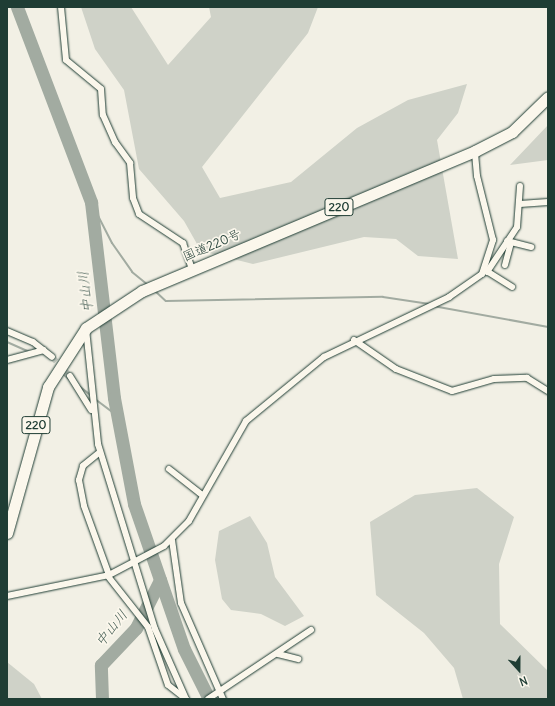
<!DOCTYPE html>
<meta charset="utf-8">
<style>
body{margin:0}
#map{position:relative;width:555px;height:706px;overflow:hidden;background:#f2f0e5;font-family:Delius,"Klee One",sans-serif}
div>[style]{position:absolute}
.green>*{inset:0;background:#cfd2c8}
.stream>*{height:2px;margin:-1px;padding:0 1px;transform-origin:1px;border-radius:1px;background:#a2aba1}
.river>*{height:13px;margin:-6.5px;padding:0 6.5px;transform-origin:6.5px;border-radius:6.5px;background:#a2aba1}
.street-tunnel>*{height:6px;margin-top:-3px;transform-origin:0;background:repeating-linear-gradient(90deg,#c8ccc2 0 6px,transparent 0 9px)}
.roads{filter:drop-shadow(0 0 1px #1f3d34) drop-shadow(0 0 1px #1f3d34)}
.street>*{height:6px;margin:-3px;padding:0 3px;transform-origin:3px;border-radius:3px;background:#fbf7ec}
.highway>*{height:11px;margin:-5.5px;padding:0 5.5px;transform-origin:5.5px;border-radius:5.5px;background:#fbf7ec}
span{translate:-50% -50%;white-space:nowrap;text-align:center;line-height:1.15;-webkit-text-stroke:3.5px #fbf7ec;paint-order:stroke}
.shield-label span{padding:1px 3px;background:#fbf7ec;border:1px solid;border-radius:3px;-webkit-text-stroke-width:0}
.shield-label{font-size:12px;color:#1f3d34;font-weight:700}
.street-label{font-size:13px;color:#1f3d34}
.water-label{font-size:14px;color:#465e55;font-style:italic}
.frame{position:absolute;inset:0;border:8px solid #1f3d34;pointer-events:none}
.north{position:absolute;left:499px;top:650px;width:40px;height:40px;-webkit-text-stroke:3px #fbf7ec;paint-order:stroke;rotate:159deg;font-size:11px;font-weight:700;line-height:16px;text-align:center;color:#1f3d34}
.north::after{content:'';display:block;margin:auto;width:14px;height:18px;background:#1f3d34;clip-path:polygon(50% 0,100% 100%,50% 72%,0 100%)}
</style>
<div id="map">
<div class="green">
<div style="clip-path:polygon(81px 7px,131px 7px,168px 65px,211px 17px,209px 7px,318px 7px,308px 33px,202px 167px,220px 198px,291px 182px,357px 128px,408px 100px,467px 84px,458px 113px,437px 140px,458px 259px,418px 256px,396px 239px,364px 237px,253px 264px,201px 251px,184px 221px,139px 169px,124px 90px,95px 49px)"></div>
<div style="clip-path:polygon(548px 125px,548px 160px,510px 165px,530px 144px)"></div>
<div style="clip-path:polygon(477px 488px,514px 517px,499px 564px,500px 624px,548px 671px,548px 699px,463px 699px,454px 668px,424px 633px,376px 595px,370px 522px,415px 495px)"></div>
<div style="clip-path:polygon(250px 516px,267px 543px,275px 577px,304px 616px,285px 626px,261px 614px,231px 610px,222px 599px,215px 560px,219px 531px)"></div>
<div style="clip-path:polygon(7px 662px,34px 684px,42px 699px,7px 699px)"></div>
</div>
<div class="stream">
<div style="left:91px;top:202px;width:46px;rotate:62.9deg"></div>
<div style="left:112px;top:243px;width:35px;rotate:55deg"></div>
<div style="left:132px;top:272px;width:21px;rotate:39deg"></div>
<div style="left:154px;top:290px;width:16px;rotate:43deg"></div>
<div style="left:166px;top:301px;width:217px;rotate:-1.1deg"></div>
<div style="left:383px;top:297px;width:47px;rotate:8.7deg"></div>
<div style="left:433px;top:306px;width:117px;rotate:10.3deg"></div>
<div style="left:7px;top:342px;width:24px;rotate:24deg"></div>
<div style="left:63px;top:374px;width:8px;rotate:40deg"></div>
<div style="left:79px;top:386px;width:16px;rotate:38deg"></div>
<div style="left:95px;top:399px;width:26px;rotate:37deg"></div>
</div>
<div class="river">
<div style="left:17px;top:7px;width:209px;rotate:69.2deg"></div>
<div style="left:91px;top:202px;width:197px;rotate:83.3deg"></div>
<div style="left:114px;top:398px;width:108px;rotate:79.3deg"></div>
<div style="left:134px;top:504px;width:153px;rotate:71deg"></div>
<div style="left:184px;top:649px;width:56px;rotate:63.4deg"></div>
<div style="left:102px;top:699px;width:34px;rotate:-92deg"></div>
<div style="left:101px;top:665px;width:51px;rotate:-46.6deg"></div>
<div style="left:136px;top:628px;width:54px;rotate:-63.4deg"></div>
</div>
<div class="street-tunnel">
<div style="left:52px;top:357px;width:26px;rotate:47deg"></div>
</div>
<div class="roads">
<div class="street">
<div style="left:61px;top:7px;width:53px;rotate:84.6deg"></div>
<div style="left:66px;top:60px;width:45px;rotate:39.6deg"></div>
<div style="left:101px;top:89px;width:26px;rotate:86deg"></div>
<div style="left:103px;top:115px;width:30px;rotate:66deg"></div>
<div style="left:115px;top:142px;width:26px;rotate:54deg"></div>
<div style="left:130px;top:163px;width:35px;rotate:85deg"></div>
<div style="left:133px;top:198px;width:17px;rotate:69deg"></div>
<div style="left:139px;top:214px;width:53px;rotate:33.4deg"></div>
<div style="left:183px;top:243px;width:28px;rotate:71deg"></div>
<div style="left:520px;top:204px;width:28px;rotate:-4deg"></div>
<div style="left:507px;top:241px;width:25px;rotate:14deg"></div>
<div style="left:505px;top:265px;width:23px;rotate:-75deg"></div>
<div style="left:485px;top:270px;width:32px;rotate:32deg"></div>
<div style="left:487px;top:272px;width:54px;rotate:-56.3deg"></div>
<div style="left:517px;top:227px;width:41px;rotate:-85.8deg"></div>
<div style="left:86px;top:329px;width:116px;rotate:84deg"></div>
<div style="left:98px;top:444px;width:194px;rotate:72.9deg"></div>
<div style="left:155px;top:629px;width:77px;rotate:66.1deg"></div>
<div style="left:7px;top:331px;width:28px;rotate:23deg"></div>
<div style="left:33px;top:342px;width:24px;rotate:38deg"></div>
<div style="left:354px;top:340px;width:51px;rotate:34.6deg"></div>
<div style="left:396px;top:369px;width:60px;rotate:21.4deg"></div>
<div style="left:452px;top:391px;width:44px;rotate:-15.9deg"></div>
<div style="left:494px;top:379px;width:33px;rotate:-2deg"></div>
<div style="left:527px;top:378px;width:25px;rotate:32deg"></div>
<div style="left:7px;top:360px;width:38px;rotate:-15deg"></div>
<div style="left:70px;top:376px;width:40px;rotate:58deg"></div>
<div style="left:100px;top:452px;width:22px;rotate:141deg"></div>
<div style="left:83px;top:466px;width:15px;rotate:106deg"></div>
<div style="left:79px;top:480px;width:26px;rotate:79deg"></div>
<div style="left:84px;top:506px;width:73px;rotate:70.1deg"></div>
<div style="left:169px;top:469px;width:42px;rotate:38.2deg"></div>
<div style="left:172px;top:540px;width:64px;rotate:81.9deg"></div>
<div style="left:181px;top:603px;width:105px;rotate:66.4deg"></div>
<div style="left:107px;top:575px;width:66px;rotate:51.7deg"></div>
<div style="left:148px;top:627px;width:61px;rotate:71deg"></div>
<div style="left:168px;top:685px;width:23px;rotate:38deg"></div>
<div style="left:7px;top:596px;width:104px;rotate:-11.6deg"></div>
<div style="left:109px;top:575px;width:62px;rotate:-27.8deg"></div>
<div style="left:164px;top:546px;width:35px;rotate:-45deg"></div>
<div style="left:189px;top:521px;width:115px;rotate:-60.3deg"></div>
<div style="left:246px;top:421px;width:101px;rotate:-39.4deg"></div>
<div style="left:324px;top:357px;width:139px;rotate:-25.6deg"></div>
<div style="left:449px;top:297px;width:40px;rotate:-34.9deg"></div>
<div style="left:482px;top:274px;width:36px;rotate:-72deg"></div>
<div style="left:493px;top:240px;width:66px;rotate:-104deg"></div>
<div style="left:477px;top:176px;width:25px;rotate:-95deg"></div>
<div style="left:278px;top:654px;width:21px;rotate:14deg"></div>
<div style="left:208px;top:699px;width:124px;rotate:-33.8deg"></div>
</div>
<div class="highway">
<div style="left:7px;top:533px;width:152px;rotate:-74.3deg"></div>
<div style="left:48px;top:387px;width:70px;rotate:-57.2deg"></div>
<div style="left:86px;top:328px;width:67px;rotate:-33.5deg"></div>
<div style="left:142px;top:291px;width:361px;rotate:-22.8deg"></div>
<div style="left:475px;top:151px;width:42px;rotate:-27.2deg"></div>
<div style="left:512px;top:132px;width:50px;rotate:-44.2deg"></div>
</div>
</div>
<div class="shield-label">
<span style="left:339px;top:207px">220</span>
<span style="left:36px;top:425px">220</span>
</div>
<div class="street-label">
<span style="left:212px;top:246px;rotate:-23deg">国道220号</span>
</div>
<div class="water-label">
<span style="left:85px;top:292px;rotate:-97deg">中山川</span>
<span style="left:111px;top:628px;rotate:-51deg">中山川</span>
</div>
<div class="frame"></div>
<div class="north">N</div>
</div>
